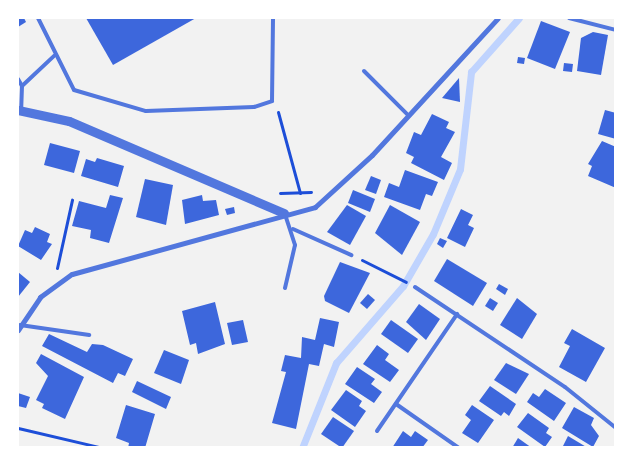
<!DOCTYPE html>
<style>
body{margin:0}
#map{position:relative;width:633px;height:465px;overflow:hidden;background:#f2f2f2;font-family:Montserrat,sans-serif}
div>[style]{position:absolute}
.stream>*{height:7px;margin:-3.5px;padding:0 3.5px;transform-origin:3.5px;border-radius:3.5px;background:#bfd3fe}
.building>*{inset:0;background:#3d67dc}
.path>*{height:3px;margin:-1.5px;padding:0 1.5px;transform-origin:1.5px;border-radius:1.5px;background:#1d4ed8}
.service>*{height:4px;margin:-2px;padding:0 2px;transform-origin:2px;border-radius:2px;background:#5277de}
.minor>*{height:5px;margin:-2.5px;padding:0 2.5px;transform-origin:2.5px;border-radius:2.5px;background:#5277de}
.tertiary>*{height:9px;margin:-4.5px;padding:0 4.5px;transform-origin:4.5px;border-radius:4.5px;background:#5277de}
span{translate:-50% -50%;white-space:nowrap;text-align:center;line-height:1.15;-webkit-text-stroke:4px #fff;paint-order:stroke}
.frame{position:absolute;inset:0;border:19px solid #fff;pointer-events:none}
</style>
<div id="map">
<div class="stream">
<div style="left:302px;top:448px;width:92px;rotate:-68.2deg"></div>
<div style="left:336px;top:363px;width:102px;rotate:-49deg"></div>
<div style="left:403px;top:286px;width:60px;rotate:-60deg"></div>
<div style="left:433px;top:234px;width:70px;rotate:-67.4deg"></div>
<div style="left:460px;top:169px;width:98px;rotate:-83.5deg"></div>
<div style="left:471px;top:72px;width:72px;rotate:-48.4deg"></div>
</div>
<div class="building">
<div style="clip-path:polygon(18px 18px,24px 18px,26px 22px,18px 27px)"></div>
<div style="clip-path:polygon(86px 18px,196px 18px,113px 65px)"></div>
<div style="clip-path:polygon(541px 21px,570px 32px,555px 69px,527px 58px)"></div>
<div style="clip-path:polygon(593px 32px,608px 35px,601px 75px,577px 71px,581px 38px)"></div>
<div style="clip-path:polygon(518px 57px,525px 58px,524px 64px,517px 63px)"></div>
<div style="clip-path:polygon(564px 63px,573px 64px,572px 72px,563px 71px)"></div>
<div style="clip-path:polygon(459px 78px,460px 102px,442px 98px)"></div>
<div style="clip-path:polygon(605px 110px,616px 113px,616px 139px,598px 134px)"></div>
<div style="clip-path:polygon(432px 114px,449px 122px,446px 128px,455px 132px,441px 157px,452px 163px,444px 180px,411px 163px,414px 157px,406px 153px,414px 132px,421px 135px)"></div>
<div style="clip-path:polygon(602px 141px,616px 147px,616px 188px,588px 176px,592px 166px,588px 164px)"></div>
<div style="clip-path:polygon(50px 143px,80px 151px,74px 173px,44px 165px)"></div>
<div style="clip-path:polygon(97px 158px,124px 166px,118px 187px,81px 176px,86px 159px,95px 162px)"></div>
<div style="clip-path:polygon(405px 170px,438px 182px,432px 196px,426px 194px,420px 210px,384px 197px,389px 183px,399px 187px)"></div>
<div style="clip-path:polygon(371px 176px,381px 180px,376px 194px,365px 190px)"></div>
<div style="clip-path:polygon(145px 179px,173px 185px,166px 225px,136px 217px)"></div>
<div style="clip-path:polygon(353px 190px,375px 199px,370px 212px,348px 203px)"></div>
<div style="clip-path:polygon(110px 195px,123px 198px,109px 243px,90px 238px,91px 230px,72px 226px,79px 201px,106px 208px)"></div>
<div style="clip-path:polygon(202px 195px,203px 201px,216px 200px,219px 215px,185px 224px,182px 200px)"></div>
<div style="clip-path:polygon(347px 205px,366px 216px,350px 245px,327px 232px)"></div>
<div style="clip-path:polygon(390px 205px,420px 222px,402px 255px,375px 233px)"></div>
<div style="clip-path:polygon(234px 207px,235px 213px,227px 215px,225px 209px)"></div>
<div style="clip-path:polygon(461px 209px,473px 215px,468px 225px,474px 228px,465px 247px,447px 238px)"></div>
<div style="clip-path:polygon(35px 227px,50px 234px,47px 242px,52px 244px,41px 260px,18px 246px,25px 230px,32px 233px)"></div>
<div style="clip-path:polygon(440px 238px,447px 241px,443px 248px,437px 244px)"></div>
<div style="clip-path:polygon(447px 259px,487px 283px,473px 306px,434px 281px)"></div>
<div style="clip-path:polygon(340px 262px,370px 273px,349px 313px,325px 301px,324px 296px)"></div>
<div style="clip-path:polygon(18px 272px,30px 282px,18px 297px)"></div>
<div style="clip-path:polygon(499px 284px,508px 289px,505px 295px,496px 289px)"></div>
<div style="clip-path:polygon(368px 294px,375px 300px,367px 309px,360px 303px)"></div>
<div style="clip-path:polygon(490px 298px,498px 303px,493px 311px,485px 306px)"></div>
<div style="clip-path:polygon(517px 298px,537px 314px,522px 339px,500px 325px)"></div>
<div style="clip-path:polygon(215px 302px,225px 344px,198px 354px,196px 343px,190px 345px,182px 311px)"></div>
<div style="clip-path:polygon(419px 304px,440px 319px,426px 340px,406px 322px)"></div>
<div style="clip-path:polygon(320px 318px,339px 322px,334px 347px,324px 344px,319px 366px,309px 364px,296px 429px,272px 423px,286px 372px,281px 371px,285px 355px,301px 358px,302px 337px,315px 340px)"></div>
<div style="clip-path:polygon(243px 320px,248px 342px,232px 345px,227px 323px)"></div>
<div style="clip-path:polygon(391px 320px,418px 339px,408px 353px,381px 334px)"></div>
<div style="clip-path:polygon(572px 329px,605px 348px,586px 382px,559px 367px,570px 346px,564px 343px)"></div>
<div style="clip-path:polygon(49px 334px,87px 352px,92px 344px,103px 345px,133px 359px,125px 376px,118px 373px,113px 383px,42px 346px)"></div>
<div style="clip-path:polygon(377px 345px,389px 354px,385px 360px,399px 370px,390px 382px,363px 364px)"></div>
<div style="clip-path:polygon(164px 350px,189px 360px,181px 384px,154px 373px)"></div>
<div style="clip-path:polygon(41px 354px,84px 377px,65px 419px,42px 408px,44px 404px,36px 400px,48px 376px,36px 363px)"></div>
<div style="clip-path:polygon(506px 363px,529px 374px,516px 394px,494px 380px)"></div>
<div style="clip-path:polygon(357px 367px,375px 379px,371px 384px,382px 392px,374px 403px,345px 384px)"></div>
<div style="clip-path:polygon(137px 381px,171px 397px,166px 409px,132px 392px)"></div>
<div style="clip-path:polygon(490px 386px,516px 404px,509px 416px,504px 412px,501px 416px,479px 401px)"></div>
<div style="clip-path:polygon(545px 389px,566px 403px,554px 421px,527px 402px,533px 393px,539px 397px)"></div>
<div style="clip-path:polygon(346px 390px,362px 401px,359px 406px,366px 411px,355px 427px,331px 410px)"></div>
<div style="clip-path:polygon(18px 393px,30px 397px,26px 408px,18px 406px)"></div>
<div style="clip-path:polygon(126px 405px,155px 414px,145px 448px,128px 448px,129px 443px,116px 438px)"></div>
<div style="clip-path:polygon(472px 405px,494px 420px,478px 443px,462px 433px,471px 420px,465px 415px)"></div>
<div style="clip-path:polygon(574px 407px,594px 418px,591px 425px,599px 436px,593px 447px,562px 428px)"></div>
<div style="clip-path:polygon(528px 413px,549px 428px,546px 433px,552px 437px,545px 447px,517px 427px)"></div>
<div style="clip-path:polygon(333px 417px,354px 431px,342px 448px,321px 434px)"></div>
<div style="clip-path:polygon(403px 431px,411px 437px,415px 431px,428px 440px,422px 448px,392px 448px)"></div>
<div style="clip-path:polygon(568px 436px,588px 448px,562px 448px)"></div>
<div style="clip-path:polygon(518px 438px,532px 448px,512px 448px)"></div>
</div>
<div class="path">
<div style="left:278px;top:112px;width:84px;rotate:74.8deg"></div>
<div style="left:280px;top:193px;width:31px;rotate:-2deg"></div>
<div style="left:362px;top:260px;width:49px;rotate:26.6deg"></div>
<div style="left:57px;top:268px;width:70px;rotate:-77.6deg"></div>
<div style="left:18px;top:428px;width:87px;rotate:13.2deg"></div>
</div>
<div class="service">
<div style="left:38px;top:18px;width:80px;rotate:63.4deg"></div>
<div style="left:74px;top:90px;width:75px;rotate:16.3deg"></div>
<div style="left:146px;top:111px;width:108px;rotate:-2.1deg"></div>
<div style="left:254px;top:107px;width:19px;rotate:-18deg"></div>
<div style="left:272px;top:101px;width:83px;rotate:-89.3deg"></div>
<div style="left:569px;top:18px;width:49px;rotate:14.3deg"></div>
<div style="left:364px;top:71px;width:62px;rotate:45deg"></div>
<div style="left:18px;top:79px;width:8px;rotate:60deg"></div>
<div style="left:22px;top:86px;width:23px;rotate:92deg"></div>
<div style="left:22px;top:86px;width:44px;rotate:-43.2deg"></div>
<div style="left:293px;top:229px;width:64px;rotate:24.1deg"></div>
<div style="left:415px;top:287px;width:180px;rotate:33.7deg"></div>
<div style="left:565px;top:387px;width:65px;rotate:38.8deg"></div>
<div style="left:285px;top:288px;width:44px;rotate:-76.9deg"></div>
<div style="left:295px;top:245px;width:32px;rotate:-108deg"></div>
<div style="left:20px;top:325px;width:70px;rotate:8.2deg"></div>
<div style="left:396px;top:404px;width:77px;rotate:34.9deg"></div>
<div style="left:377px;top:431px;width:142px;rotate:-55.6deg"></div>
</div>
<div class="minor">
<div style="left:18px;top:330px;width:40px;rotate:-56deg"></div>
<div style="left:40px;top:297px;width:39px;rotate:-36deg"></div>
<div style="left:72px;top:274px;width:252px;rotate:-15.4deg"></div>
<div style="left:315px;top:207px;width:77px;rotate:-42.4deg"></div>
<div style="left:372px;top:155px;width:186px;rotate:-47.4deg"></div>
</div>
<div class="tertiary">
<div style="left:18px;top:110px;width:52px;rotate:12.2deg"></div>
<div style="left:69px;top:121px;width:234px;rotate:23.2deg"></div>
</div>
<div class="frame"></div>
</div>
